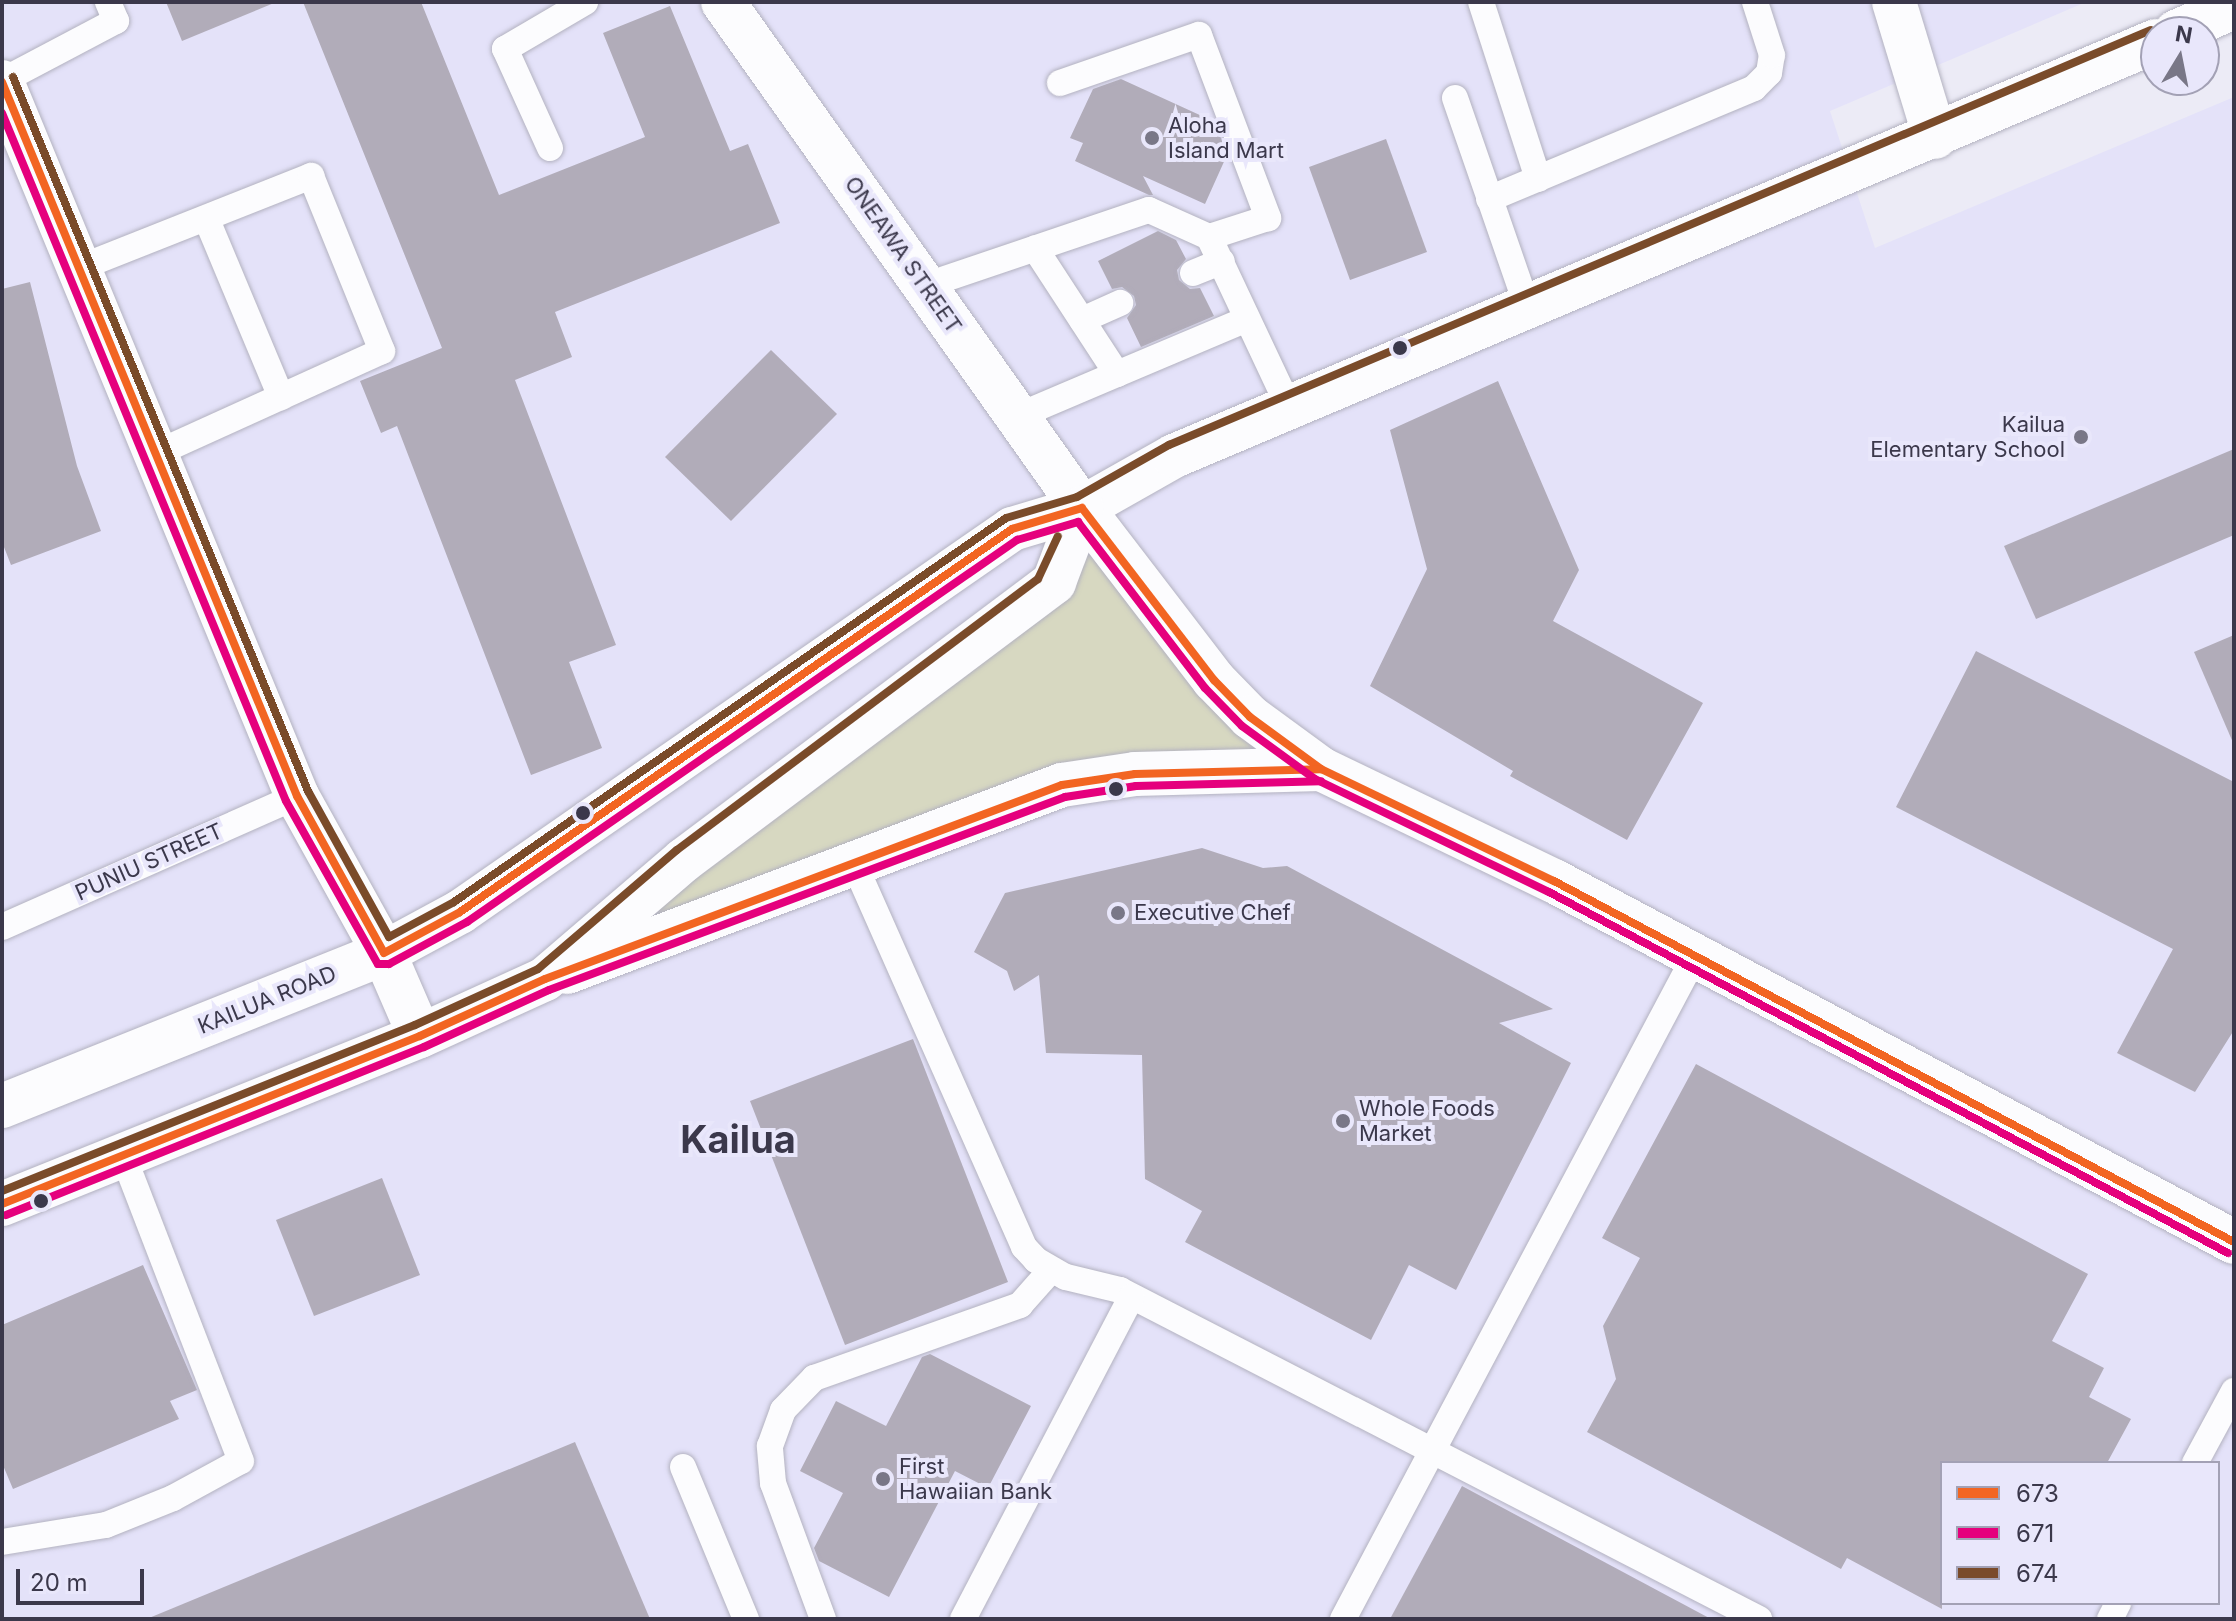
<!DOCTYPE html>
<style>
body{margin:0}
#map{position:relative;width:2236px;height:1621px;overflow:hidden;background:#ecebf6;font-family:Inter,sans-serif}
div>[style]{position:absolute}
.built>*{inset:0;background:#e4e2f9}
.green>*{inset:0;background:#d7d8c1}
.building>*{inset:0;background:#b1acb9}
.roads{filter:drop-shadow(0 0 2px #b3b2c0) drop-shadow(0 0 2px #b3b2c0)}
.service>*{height:26px;margin:-13px;padding:0 13px;transform-origin:13px;border-radius:13px;background:#fcfcfe}
.minor>*{height:44px;margin:-22px;padding:0 22px;transform-origin:22px;border-radius:22px;background:#fcfcfe}
.tertiary>*{height:44px;margin:-22px;padding:0 22px;transform-origin:22px;border-radius:22px;background:#fcfcfe}
.secondary>*{height:44px;margin:-22px;padding:0 22px;transform-origin:22px;border-radius:22px;background:#fcfcfe}
.bus-1>*{height:8px;margin:-4px;padding:0 4px;transform-origin:4px;border-radius:4px;background:#f26522}
.bus-2>*{height:8px;margin:-4px;padding:0 4px;transform-origin:4px;border-radius:4px;background:#e5007d}
.bus-3>*{height:8px;margin:-4px;padding:0 4px;transform-origin:4px;border-radius:4px;background:#7a4b2a}
.dots>*{width:22px;height:22px;translate:-50% -50%;box-sizing:border-box;border:4px solid #e9e7fb;border-radius:50%}
span{translate:-50% -50%;white-space:nowrap;text-align:center;line-height:1.15;-webkit-text-stroke:8px #e9e7fb;paint-order:stroke}
.poi-label{font-size:22px;color:#3b384b}
.left{translate:0 -50%;text-align:left}
.right{translate:-100% -50%;text-align:right}
.street-label{font-size:22px;color:#3b384b}
.town-label{font-size:38px;color:#3b384b;font-weight:700}
.frame{position:absolute;inset:0;border:4px solid #3b384b;pointer-events:none}
.legend{position:absolute;left:1940px;top:1461px;width:280px;height:144px;box-sizing:border-box;background:#e9e7fb;border:2px solid #a3a1b5;margin:0;padding:10px 14px;list-style:none;font-size:24px;color:#3b384b}
.legend li{display:flex;align-items:center;gap:16px;height:40px}
.legend b{width:40px;border:2px solid #a3a1b5}
.north{position:absolute;left:2140px;top:16px;width:80px;height:80px;box-sizing:border-box;background:#e9e7fb;border:2px solid #a3a1b5;border-radius:50%;rotate:10deg;font-size:22px;font-weight:700;line-height:32px;text-align:center;color:#3b384b}
.north::after{content:'';display:block;margin:auto;width:28px;height:36px;background:#797787;clip-path:polygon(50% 0,100% 100%,50% 72%,0 100%)}
.scale{position:absolute;left:16px;top:1569px;width:128px;height:36px;box-sizing:border-box;border:4px solid #3b384b;border-top:0;padding-left:10px;font-size:24px;line-height:28px;white-space:nowrap;color:#3b384b;-webkit-text-stroke:6px #e9e7fb;paint-order:stroke}
</style>
<div id="map">
<div class="built">
<div style="clip-path:polygon(evenodd,2px 2px,2086px 2px,1830px 111px,1875px 248px,2234px 97px,2234px 1619px,2px 1619px,2px 2px,1942px 1463px,2218px 1463px,2218px 1603px,1942px 1603px,1942px 1463px)"></div>
</div>
<div class="green">
<div style="clip-path:polygon(1082px 508px,1321px 769px,1135px 774px,545px 979px,1048px 587px)"></div>
</div>
<div class="building">
<div style="clip-path:polygon(166px 2px,274px 2px,274px 3px,182px 41px)"></div>
<div style="clip-path:polygon(303px 2px,421px 2px,499px 195px,645px 137px,603px 33px,670px 6px,730px 151px,748px 144px,780px 223px,555px 312px,572px 357px,515px 380px,616px 645px,569px 662px,602px 748px,531px 775px,397px 426px,381px 433px,360px 381px,442px 348px)"></div>
<div style="clip-path:polygon(1121px 79px,1215px 122px,1227px 155px,1205px 204px,1143px 176px,1153px 195px,1149px 195px,1075px 161px,1083px 143px,1070px 138px,1093px 89px)"></div>
<div style="clip-path:polygon(1386px 139px,1427px 252px,1350px 280px,1309px 167px)"></div>
<div style="clip-path:polygon(1158px 231px,1176px 240px,1186px 259px,1177px 270px,1179px 280px,1190px 289px,1200px 288px,1214px 316px,1141px 347px,1127px 318px,1136px 305px,1134px 296px,1122px 287px,1112px 289px,1098px 261px)"></div>
<div style="clip-path:polygon(30px 282px,77px 466px,101px 531px,11px 565px,2px 542px,2px 289px)"></div>
<div style="clip-path:polygon(771px 350px,837px 414px,731px 521px,665px 457px)"></div>
<div style="clip-path:polygon(1498px 381px,1579px 570px,1553px 621px,1703px 703px,1627px 840px,1510px 776px,1513px 771px,1370px 686px,1427px 569px,1390px 430px)"></div>
<div style="clip-path:polygon(2234px 449px,2234px 535px,2036px 619px,2004px 546px)"></div>
<div style="clip-path:polygon(2234px 635px,2234px 745px,2194px 652px)"></div>
<div style="clip-path:polygon(1976px 651px,2234px 782px,2234px 1030px,2195px 1092px,2117px 1053px,2173px 949px,1896px 807px)"></div>
<div style="clip-path:polygon(1202px 848px,1263px 868px,1287px 866px,1553px 1009px,1499px 1023px,1571px 1063px,1456px 1290px,1409px 1265px,1371px 1340px,1185px 1242px,1202px 1211px,1145px 1179px,1142px 1055px,1046px 1053px,1039px 975px,1014px 991px,1007px 971px,974px 952px,1005px 893px)"></div>
<div style="clip-path:polygon(913px 1039px,1008px 1282px,845px 1345px,750px 1101px)"></div>
<div style="clip-path:polygon(1696px 1064px,2088px 1274px,2052px 1341px,2104px 1368px,2089px 1397px,2131px 1419px,2107px 1463px,1942px 1463px,1942px 1609px,1847px 1558px,1841px 1569px,1587px 1432px,1616px 1379px,1603px 1326px,1640px 1258px,1602px 1238px)"></div>
<div style="clip-path:polygon(382px 1178px,420px 1275px,314px 1316px,276px 1220px)"></div>
<div style="clip-path:polygon(143px 1265px,197px 1390px,170px 1401px,179px 1419px,13px 1489px,2px 1463px,2px 1325px)"></div>
<div style="clip-path:polygon(930px 1354px,1031px 1406px,988px 1488px,955px 1471px,889px 1597px,819px 1561px,814px 1548px,843px 1493px,800px 1471px,836px 1401px,886px 1426px,922px 1357px)"></div>
<div style="clip-path:polygon(575px 1442px,650px 1619px,149px 1619px,149px 1618px)"></div>
<div style="clip-path:polygon(1462px 1486px,1711px 1619px,1390px 1619px)"></div>
</div>
<div class="roads">
<div class="service">
<div style="left:1481px;top:2px;width:186px;rotate:72.1deg"></div>
<div style="left:2px;top:81px;width:129px;rotate:-27.8deg"></div>
<div style="left:116px;top:21px;width:21px;rotate:-113deg"></div>
<div style="left:1060px;top:83px;width:147px;rotate:-19.1deg"></div>
<div style="left:1199px;top:35px;width:196px;rotate:69.3deg"></div>
<div style="left:1268px;top:218px;width:62px;rotate:162.1deg"></div>
<div style="left:1455px;top:98px;width:220px;rotate:70.9deg"></div>
<div style="left:550px;top:148px;width:109px;rotate:-114.4deg"></div>
<div style="left:505px;top:49px;width:93px;rotate:-30.4deg"></div>
<div style="left:1489px;top:199px;width:287px;rotate:-22.7deg"></div>
<div style="left:1754px;top:88px;width:21px;rotate:-45deg"></div>
<div style="left:1769px;top:73px;width:18px;rotate:-81deg"></div>
<div style="left:1772px;top:55px;width:56px;rotate:-107.8deg"></div>
<div style="left:207px;top:220px;width:192px;rotate:67.3deg"></div>
<div style="left:79px;top:268px;width:250px;rotate:-21.6deg"></div>
<div style="left:311px;top:176px;width:189px;rotate:67.9deg"></div>
<div style="left:382px;top:351px;width:247px;rotate:155.6deg"></div>
<div style="left:1193px;top:273px;width:31px;rotate:-22deg"></div>
<div style="left:924px;top:286px;width:237px;rotate:-18.7deg"></div>
<div style="left:1149px;top:210px;width:66px;rotate:24.2deg"></div>
<div style="left:1209px;top:237px;width:188px;rotate:64.8deg"></div>
<div style="left:1082px;top:320px;width:42px;rotate:-24.1deg"></div>
<div style="left:1117px;top:374px;width:141px;rotate:-22.9deg"></div>
<div style="left:1018px;top:416px;width:108px;rotate:-23deg"></div>
<div style="left:1117px;top:374px;width:150px;rotate:-123.1deg"></div>
<div style="left:853px;top:861px;width:422px;rotate:66.1deg"></div>
<div style="left:1024px;top:1247px;width:18px;rotate:47deg"></div>
<div style="left:1036px;top:1260px;width:34px;rotate:30deg"></div>
<div style="left:1066px;top:1277px;width:56px;rotate:13.5deg"></div>
<div style="left:1120px;top:1290px;width:719px;rotate:27.24deg"></div>
<div style="left:2px;top:927px;width:323px;rotate:-23.9deg"></div>
<div style="left:2195px;top:1463px;width:82px;rotate:-61.6deg"></div>
<div style="left:683px;top:1467px;width:165px;rotate:67.5deg"></div>
<div style="left:2px;top:1542px;width:105px;rotate:-9.3deg"></div>
<div style="left:106px;top:1525px;width:72px;rotate:-21.9deg"></div>
<div style="left:173px;top:1498px;width:77px;rotate:-28.6deg"></div>
<div style="left:241px;top:1461px;width:328px;rotate:-111.1deg"></div>
<div style="left:823px;top:1619px;width:145px;rotate:-110.2deg"></div>
<div style="left:773px;top:1483px;width:37px;rotate:-95deg"></div>
<div style="left:770px;top:1446px;width:38px;rotate:-70deg"></div>
<div style="left:783px;top:1410px;width:45px;rotate:-45.9deg"></div>
<div style="left:814px;top:1378px;width:219px;rotate:-19.5deg"></div>
<div style="left:1020px;top:1305px;width:47px;rotate:-48.5deg"></div>
<div style="left:963px;top:1619px;width:363px;rotate:-62.4deg"></div>
<div style="left:1343px;top:1619px;width:751px;rotate:-62.04deg"></div>
<div style="left:2110px;top:1619px;width:18px;rotate:-63deg"></div>
</div>
<div class="minor">
<div style="left:1894px;top:2px;width:141px;rotate:73.1deg"></div>
<div style="left:2px;top:82px;width:773px;rotate:67.55deg"></div>
<div style="left:297px;top:796px;width:179px;rotate:61deg"></div>
<div style="left:384px;top:953px;width:90px;rotate:66.6deg"></div>
</div>
<div class="tertiary">
<div style="left:1082px;top:508px;width:217px;rotate:52.5deg"></div>
<div style="left:1214px;top:680px;width:52px;rotate:45.8deg"></div>
<div style="left:1250px;top:717px;width:88px;rotate:36.2deg"></div>
<div style="left:1321px;top:769px;width:259px;rotate:25.7deg"></div>
<div style="left:1554px;top:881px;width:770px;rotate:27.96deg"></div>
</div>
<div class="secondary">
<div style="left:723px;top:2px;width:620px;rotate:54.64deg"></div>
<div style="left:2176px;top:32px;width:63px;rotate:-23.3deg"></div>
<div style="left:567px;top:972px;width:529px;rotate:-20.7deg"></div>
<div style="left:1062px;top:785px;width:74px;rotate:-8.6deg"></div>
<div style="left:1135px;top:774px;width:186px;rotate:-1.5deg"></div>
<div style="left:2px;top:1106px;width:412px;rotate:-21.8deg"></div>
<div style="left:384px;top:953px;width:86px;rotate:-28.3deg"></div>
<div style="left:460px;top:912px;width:672px;rotate:-34.75deg"></div>
<div style="left:1012px;top:529px;width:73px;rotate:-16.7deg"></div>
<div style="left:1082px;top:508px;width:106px;rotate:-29.5deg"></div>
<div style="left:1174px;top:456px;width:1066px;rotate:-22.91deg"></div>
<div style="left:2px;top:1204px;width:450px;rotate:-21.9deg"></div>
<div style="left:420px;top:1036px;width:137px;rotate:-24.5deg"></div>
<div style="left:545px;top:979px;width:183px;rotate:-40.6deg"></div>
<div style="left:684px;top:860px;width:463px;rotate:-36.9deg"></div>
<div style="left:1054px;top:582px;width:79px;rotate:-69.3deg"></div>
</div>
</div>
<div class="bus-1">
<div style="left:2px;top:82px;width:773px;rotate:67.55deg"></div>
<div style="left:297px;top:796px;width:179px;rotate:61deg"></div>
<div style="left:384px;top:953px;width:86px;rotate:-28.3deg"></div>
<div style="left:460px;top:912px;width:672px;rotate:-34.75deg"></div>
<div style="left:1012px;top:529px;width:73px;rotate:-16.7deg"></div>
<div style="left:1082px;top:508px;width:217px;rotate:52.5deg"></div>
<div style="left:1214px;top:680px;width:52px;rotate:45.8deg"></div>
<div style="left:1250px;top:717px;width:88px;rotate:36.2deg"></div>
<div style="left:1321px;top:769px;width:259px;rotate:25.7deg"></div>
<div style="left:1554px;top:881px;width:770px;rotate:27.96deg"></div>
<div style="left:2px;top:1204px;width:450px;rotate:-21.9deg"></div>
<div style="left:420px;top:1036px;width:137px;rotate:-24.5deg"></div>
<div style="left:545px;top:979px;width:552px;rotate:-20.57deg"></div>
<div style="left:1062px;top:785px;width:74px;rotate:-8.6deg"></div>
<div style="left:1135px;top:774px;width:186px;rotate:-1.5deg"></div>
</div>
<div class="bus-2">
<div style="left:2px;top:113px;width:744px;rotate:67.57deg"></div>
<div style="left:286px;top:801px;width:187px;rotate:60.6deg"></div>
<div style="left:378px;top:964px;width:11px"></div>
<div style="left:389px;top:964px;width:89px;rotate:-28.3deg"></div>
<div style="left:467px;top:922px;width:670px;rotate:-34.78deg"></div>
<div style="left:1017px;top:540px;width:64px;rotate:-16.4deg"></div>
<div style="left:1078px;top:522px;width:209px;rotate:52.6deg"></div>
<div style="left:1205px;top:688px;width:53px;rotate:45.8deg"></div>
<div style="left:1242px;top:726px;width:90px;rotate:36deg"></div>
<div style="left:1315px;top:779px;width:260px;rotate:25.8deg"></div>
<div style="left:1549px;top:892px;width:769px;rotate:28deg"></div>
<div style="left:6px;top:1215px;width:450px;rotate:-21.9deg"></div>
<div style="left:424px;top:1047px;width:137px;rotate:-24.5deg"></div>
<div style="left:549px;top:990px;width:551px;rotate:-20.51deg"></div>
<div style="left:1065px;top:797px;width:72px;rotate:-8.8deg"></div>
<div style="left:1136px;top:786px;width:185px;rotate:-1.5deg"></div>
</div>
<div class="bus-3">
<div style="left:13px;top:77px;width:773px;rotate:67.55deg"></div>
<div style="left:308px;top:791px;width:167px;rotate:61deg"></div>
<div style="left:389px;top:937px;width:74px;rotate:-28.3deg"></div>
<div style="left:454px;top:902px;width:672px;rotate:-34.82deg"></div>
<div style="left:1006px;top:518px;width:74px;rotate:-16.5deg"></div>
<div style="left:1077px;top:497px;width:106px;rotate:-29.5deg"></div>
<div style="left:1169px;top:445px;width:1066px;rotate:-22.91deg"></div>
<div style="left:2px;top:1191px;width:445px;rotate:-21.9deg"></div>
<div style="left:415px;top:1025px;width:135px;rotate:-24.5deg"></div>
<div style="left:538px;top:969px;width:183px;rotate:-40.6deg"></div>
<div style="left:677px;top:850px;width:451px;rotate:-36.9deg"></div>
<div style="left:1038px;top:579px;width:47px;rotate:-65.1deg"></div>
</div>
<div class="dots">
<div style="left:1152px;top:138px;background:#797787"></div>
<div style="left:1400px;top:348px;background:#3b384b"></div>
<div style="left:2081px;top:437px;background:#797787"></div>
<div style="left:1116px;top:789px;background:#3b384b"></div>
<div style="left:583px;top:813px;background:#3b384b"></div>
<div style="left:1118px;top:913px;background:#797787"></div>
<div style="left:1343px;top:1121px;background:#797787"></div>
<div style="left:41px;top:1201px;background:#3b384b"></div>
<div style="left:883px;top:1479px;background:#797787"></div>
</div>
<div class="poi-label">
<span class="left" style="left:1168px;top:138px">Aloha<br>Island Mart</span>
<span class="right" style="left:2065px;top:437px">Kailua<br>Elementary School</span>
<span class="left" style="left:1134px;top:913px">Executive Chef</span>
<span class="left" style="left:1359px;top:1121px">Whole Foods<br>Market</span>
<span class="left" style="left:899px;top:1479px">First<br>Hawaiian Bank</span>
</div>
<div class="street-label">
<span style="left:903px;top:255px;rotate:55deg">ONEAWA STREET</span>
<span style="left:149px;top:862px;rotate:-24deg">PUNIU STREET</span>
<span style="left:267px;top:1000px;rotate:-22deg">KAILUA ROAD</span>
</div>
<div class="town-label">
<span style="left:738px;top:1140px">Kailua</span>
</div>
<div class="frame"></div>
<ul class="legend">
<li><b style="height:10px;background:#f26522"></b>673</li>
<li><b style="height:10px;background:#e5007d"></b>671</li>
<li><b style="height:10px;background:#7a4b2a"></b>674</li>
</ul>
<div class="north">N</div>
<div class="scale">20 m</div>
</div>
